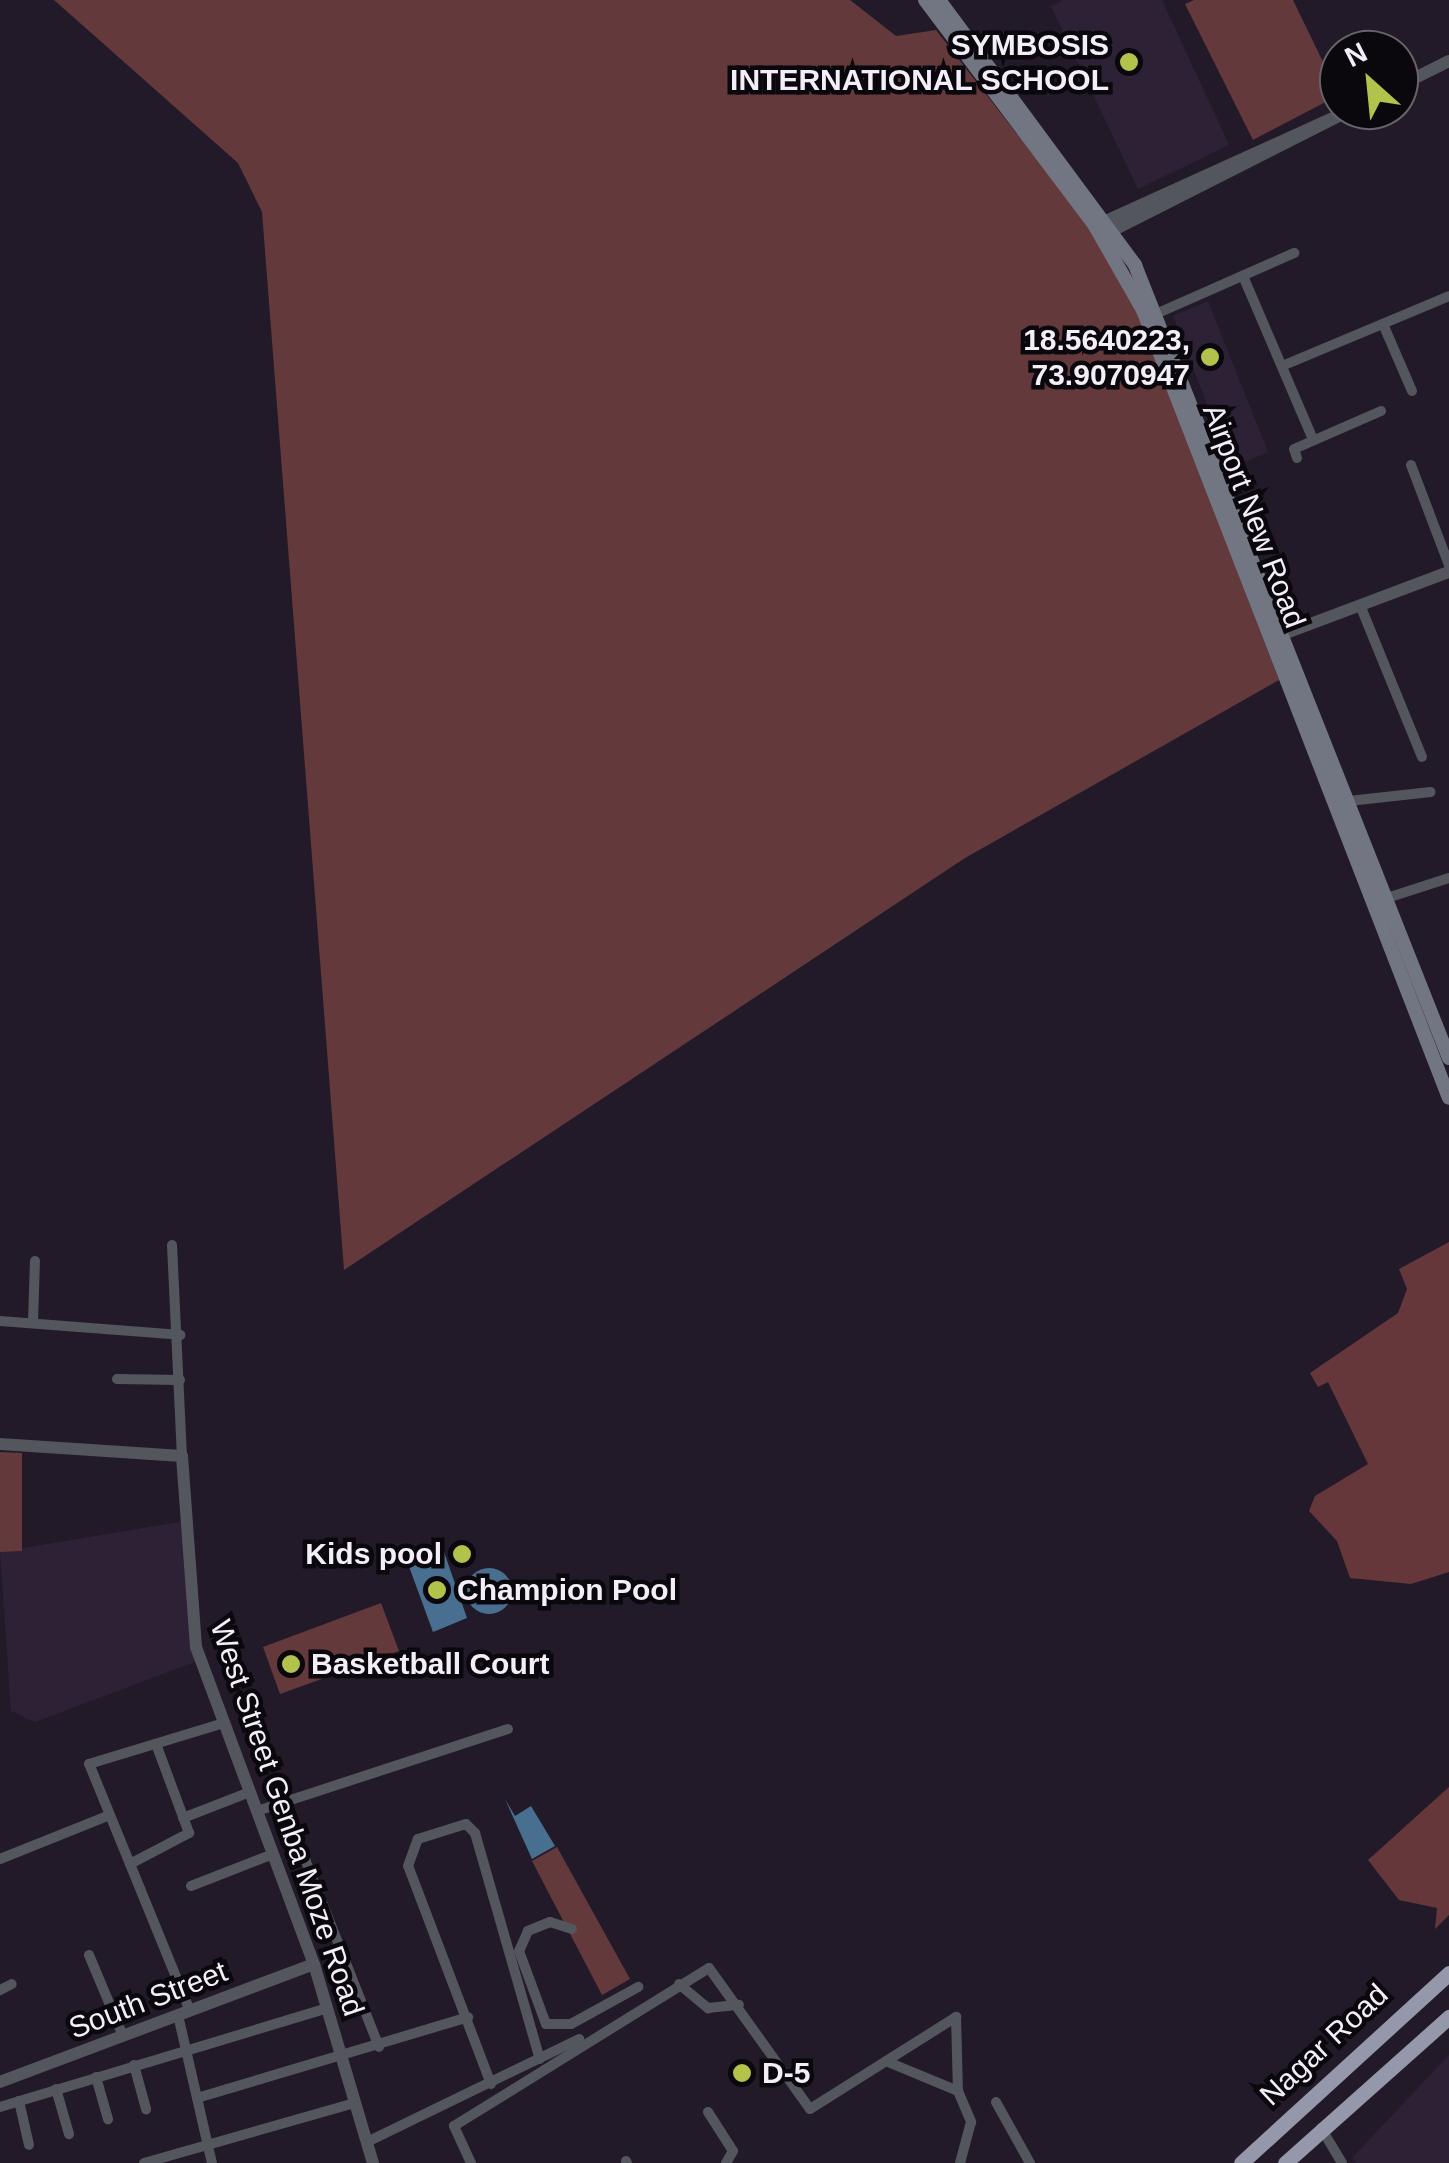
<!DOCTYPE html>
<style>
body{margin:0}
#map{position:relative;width:1449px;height:2163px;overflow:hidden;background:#231a29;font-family:Helvetica,sans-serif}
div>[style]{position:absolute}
.built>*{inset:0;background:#2d2136}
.green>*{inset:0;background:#63393b}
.forest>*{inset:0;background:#66373a}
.water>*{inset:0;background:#496f90}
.round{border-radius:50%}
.minor>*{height:10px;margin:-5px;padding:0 5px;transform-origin:5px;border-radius:5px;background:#54565e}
.tertiary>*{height:12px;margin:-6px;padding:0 6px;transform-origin:6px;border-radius:6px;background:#54565e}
.secondary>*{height:14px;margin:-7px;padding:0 7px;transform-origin:7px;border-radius:7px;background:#727582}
.trunk>*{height:15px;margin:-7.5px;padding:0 7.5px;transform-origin:7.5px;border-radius:7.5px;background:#9498aa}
.dots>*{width:28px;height:28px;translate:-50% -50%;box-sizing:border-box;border:5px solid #0a070d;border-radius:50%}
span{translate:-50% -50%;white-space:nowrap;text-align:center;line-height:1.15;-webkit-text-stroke:9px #0a070d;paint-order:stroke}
.poi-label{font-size:30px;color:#f4eef9;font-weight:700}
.right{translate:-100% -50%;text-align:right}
.left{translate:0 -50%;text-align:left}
.street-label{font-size:30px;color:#f4eef9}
.north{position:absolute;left:1319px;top:30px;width:100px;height:100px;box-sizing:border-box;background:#0a070d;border:2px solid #68636b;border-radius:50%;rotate:333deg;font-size:28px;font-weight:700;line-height:40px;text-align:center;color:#f4eef9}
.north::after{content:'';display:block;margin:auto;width:35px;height:45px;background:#b3c24b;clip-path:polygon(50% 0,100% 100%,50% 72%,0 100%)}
</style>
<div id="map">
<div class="built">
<div style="clip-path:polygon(1063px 0,1162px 0,1229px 145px,1138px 189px,1051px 6px)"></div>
<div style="clip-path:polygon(1208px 301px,1268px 452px,1232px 468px,1173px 316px)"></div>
<div style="clip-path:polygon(185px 1521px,200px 1660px,35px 1722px,11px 1711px,0 1552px)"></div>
<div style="clip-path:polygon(1449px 2055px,1449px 2163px,1356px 2163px,1352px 2158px)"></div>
</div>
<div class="green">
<div style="clip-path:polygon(54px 0,850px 0,896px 36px,936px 30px,1106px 248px,1132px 297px,1279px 680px,965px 858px,344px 1270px,262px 212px,238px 163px)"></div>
<div style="clip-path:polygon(1194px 0,1293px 0,1339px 95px,1253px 140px,1185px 4px)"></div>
<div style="clip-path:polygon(0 1452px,22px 1453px,22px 1551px,0 1552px)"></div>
<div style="clip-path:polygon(381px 1603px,399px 1651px,280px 1694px,263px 1647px)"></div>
<div style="clip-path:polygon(557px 1847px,630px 1979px,602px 1995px,532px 1861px)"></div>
</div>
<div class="forest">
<div style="clip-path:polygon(1449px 1242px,1449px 1572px,1411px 1584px,1350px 1578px,1337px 1541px,1309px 1511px,1315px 1496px,1368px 1464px,1328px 1382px,1318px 1387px,1310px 1373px,1398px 1313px,1407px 1289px,1399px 1269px)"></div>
<div style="clip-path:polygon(1449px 1787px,1449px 1915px,1435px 1929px,1437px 1908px,1399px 1900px,1368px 1860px)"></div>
</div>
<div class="water">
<div style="clip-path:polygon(443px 1549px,467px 1618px,433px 1632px,407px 1561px)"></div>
<div class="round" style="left:466px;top:1568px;width:46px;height:46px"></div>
<div style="clip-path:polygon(505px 1799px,515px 1816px,531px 1806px,555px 1846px,532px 1859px)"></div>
</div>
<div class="minor">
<div style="left:1243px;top:276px;width:177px;rotate:66.8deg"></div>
<div style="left:1158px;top:313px;width:149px;rotate:-23.8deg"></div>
<div style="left:1383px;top:324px;width:73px;rotate:66.6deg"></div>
<div style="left:1282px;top:366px;width:181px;rotate:-22.7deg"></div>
<div style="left:1297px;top:458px;width:9px;rotate:-108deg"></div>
<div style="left:1294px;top:449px;width:95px;rotate:-23.6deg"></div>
<div style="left:1411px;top:465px;width:107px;rotate:69.2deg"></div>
<div style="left:1360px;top:605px;width:164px;rotate:67.8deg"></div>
<div style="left:1349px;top:801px;width:82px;rotate:-6.3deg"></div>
<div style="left:1387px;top:898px;width:65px;rotate:-17.9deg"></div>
<div style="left:172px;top:1245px;width:211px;rotate:87.3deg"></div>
<div style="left:0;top:1321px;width:181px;rotate:4.4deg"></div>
<div style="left:33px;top:1323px;width:62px;rotate:-88.2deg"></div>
<div style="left:117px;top:1379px;width:63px;rotate:0.9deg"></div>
<div style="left:257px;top:1811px;width:264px;rotate:-18.1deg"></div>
<div style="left:183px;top:1818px;width:72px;rotate:-21.2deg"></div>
<div style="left:0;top:1859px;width:118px;rotate:-21.8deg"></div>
<div style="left:305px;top:1859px;width:202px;rotate:68.5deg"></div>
<div style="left:130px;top:1864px;width:67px;rotate:-27.7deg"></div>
<div style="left:189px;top:1833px;width:95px;rotate:-110.3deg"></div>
<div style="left:191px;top:1886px;width:88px;rotate:-21.3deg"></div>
<div style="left:572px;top:1929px;width:23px;rotate:-162deg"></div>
<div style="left:550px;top:1922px;width:24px;rotate:158deg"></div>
<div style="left:528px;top:1931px;width:22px;rotate:114deg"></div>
<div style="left:519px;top:1951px;width:78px;rotate:69.7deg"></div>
<div style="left:546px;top:2024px;width:25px"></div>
<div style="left:571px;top:2024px;width:77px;rotate:-28.9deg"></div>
<div style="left:89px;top:1955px;width:88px;rotate:67.2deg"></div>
<div style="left:679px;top:1984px;width:38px;rotate:40deg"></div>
<div style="left:708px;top:2008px;width:31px;rotate:-6deg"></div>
<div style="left:0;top:1990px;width:13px;rotate:-27deg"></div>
<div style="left:190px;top:2011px;width:267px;rotate:-112.2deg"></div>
<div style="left:89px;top:1764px;width:141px;rotate:-16.9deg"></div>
<div style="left:178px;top:2015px;width:152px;rotate:77.1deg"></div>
<div style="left:888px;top:2062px;width:76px;rotate:22.5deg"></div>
<div style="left:134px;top:2065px;width:46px;rotate:74.7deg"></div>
<div style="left:96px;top:2077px;width:44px;rotate:74.1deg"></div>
<div style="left:491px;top:2084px;width:233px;rotate:-110.8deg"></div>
<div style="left:408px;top:1866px;width:29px;rotate:-70deg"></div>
<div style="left:418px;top:1839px;width:50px;rotate:-17.4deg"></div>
<div style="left:466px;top:1824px;width:13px;rotate:45deg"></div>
<div style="left:475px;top:1833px;width:235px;rotate:74deg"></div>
<div style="left:56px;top:2089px;width:47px;rotate:73.9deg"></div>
<div style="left:197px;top:2098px;width:283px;rotate:-16.6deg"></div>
<div style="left:19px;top:2101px;width:45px;rotate:77.2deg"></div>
<div style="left:996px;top:2102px;width:70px;rotate:60.9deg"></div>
<div style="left:0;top:2107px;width:342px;rotate:-16.8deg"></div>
<div style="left:708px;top:2112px;width:46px;rotate:57.3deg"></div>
<div style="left:733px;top:2151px;width:14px;rotate:120deg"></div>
<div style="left:1321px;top:2128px;width:41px;rotate:59deg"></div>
<div style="left:367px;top:2142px;width:236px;rotate:-25.9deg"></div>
<div style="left:626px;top:2161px;width:2px;rotate:63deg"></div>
<div style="left:144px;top:2163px;width:219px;rotate:-15.9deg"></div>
<div style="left:471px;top:2163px;width:41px;rotate:-114.7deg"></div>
<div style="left:454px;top:2126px;width:300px;rotate:-31.8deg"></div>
<div style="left:709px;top:1968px;width:173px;rotate:54.4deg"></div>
<div style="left:810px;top:2109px;width:173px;rotate:-32.2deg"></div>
<div style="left:956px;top:2017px;width:74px;rotate:88.5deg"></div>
<div style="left:958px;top:2091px;width:34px;rotate:67deg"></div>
<div style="left:971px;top:2122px;width:42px;rotate:105deg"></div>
</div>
<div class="tertiary">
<div style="left:1399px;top:86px;width:56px;rotate:-26.6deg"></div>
<div style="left:1097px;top:225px;width:276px;rotate:-24.4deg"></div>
<div style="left:1104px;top:235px;width:274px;rotate:-26.9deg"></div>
<div style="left:1273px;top:638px;width:188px;rotate:-20.6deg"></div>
<div style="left:0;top:1444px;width:182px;rotate:3.8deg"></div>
<div style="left:182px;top:1456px;width:192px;rotate:85.8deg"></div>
<div style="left:196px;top:1647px;width:338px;rotate:69.6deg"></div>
<div style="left:314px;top:1964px;width:208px;rotate:73.5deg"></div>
<div style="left:0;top:2082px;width:335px;rotate:-20.6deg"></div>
</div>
<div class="secondary">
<div style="left:925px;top:0;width:283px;rotate:53deg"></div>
<div style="left:1095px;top:226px;width:97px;rotate:60.3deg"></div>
<div style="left:1143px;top:310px;width:845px;rotate:68.78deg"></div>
<div style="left:939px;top:0;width:330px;rotate:53.5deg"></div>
<div style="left:1135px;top:265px;width:853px;rotate:68.4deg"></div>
</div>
<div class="trunk">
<div style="left:1241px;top:2163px;width:282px;rotate:-42.4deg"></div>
<div style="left:1285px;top:2163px;width:220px;rotate:-41.7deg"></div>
</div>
<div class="dots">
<div style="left:1129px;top:62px;background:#b3c24b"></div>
<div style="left:1210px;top:357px;background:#b3c24b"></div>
<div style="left:462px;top:1554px;background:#b3c24b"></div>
<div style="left:437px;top:1590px;background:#b3c24b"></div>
<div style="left:291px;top:1664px;background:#b3c24b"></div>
<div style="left:742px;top:2073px;background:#b3c24b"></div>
</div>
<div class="poi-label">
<span class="right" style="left:1109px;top:62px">SYMBOSIS<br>INTERNATIONAL SCHOOL</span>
<span class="right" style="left:1190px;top:357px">18.5640223,<br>73.9070947</span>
<span class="right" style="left:442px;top:1554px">Kids pool</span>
<span class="left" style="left:457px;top:1590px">Champion Pool</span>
<span class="left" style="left:311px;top:1664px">Basketball Court</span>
<span class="left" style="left:762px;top:2073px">D-5</span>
</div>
<div class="street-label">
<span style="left:1254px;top:516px;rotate:69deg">Airport New Road</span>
<span style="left:287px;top:1818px;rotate:71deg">West Street Genba Moze Road</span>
<span style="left:148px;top:2000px;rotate:-21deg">South Street</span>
<span style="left:1324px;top:2045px;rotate:-43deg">Nagar Road</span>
</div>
<div class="north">N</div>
</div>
